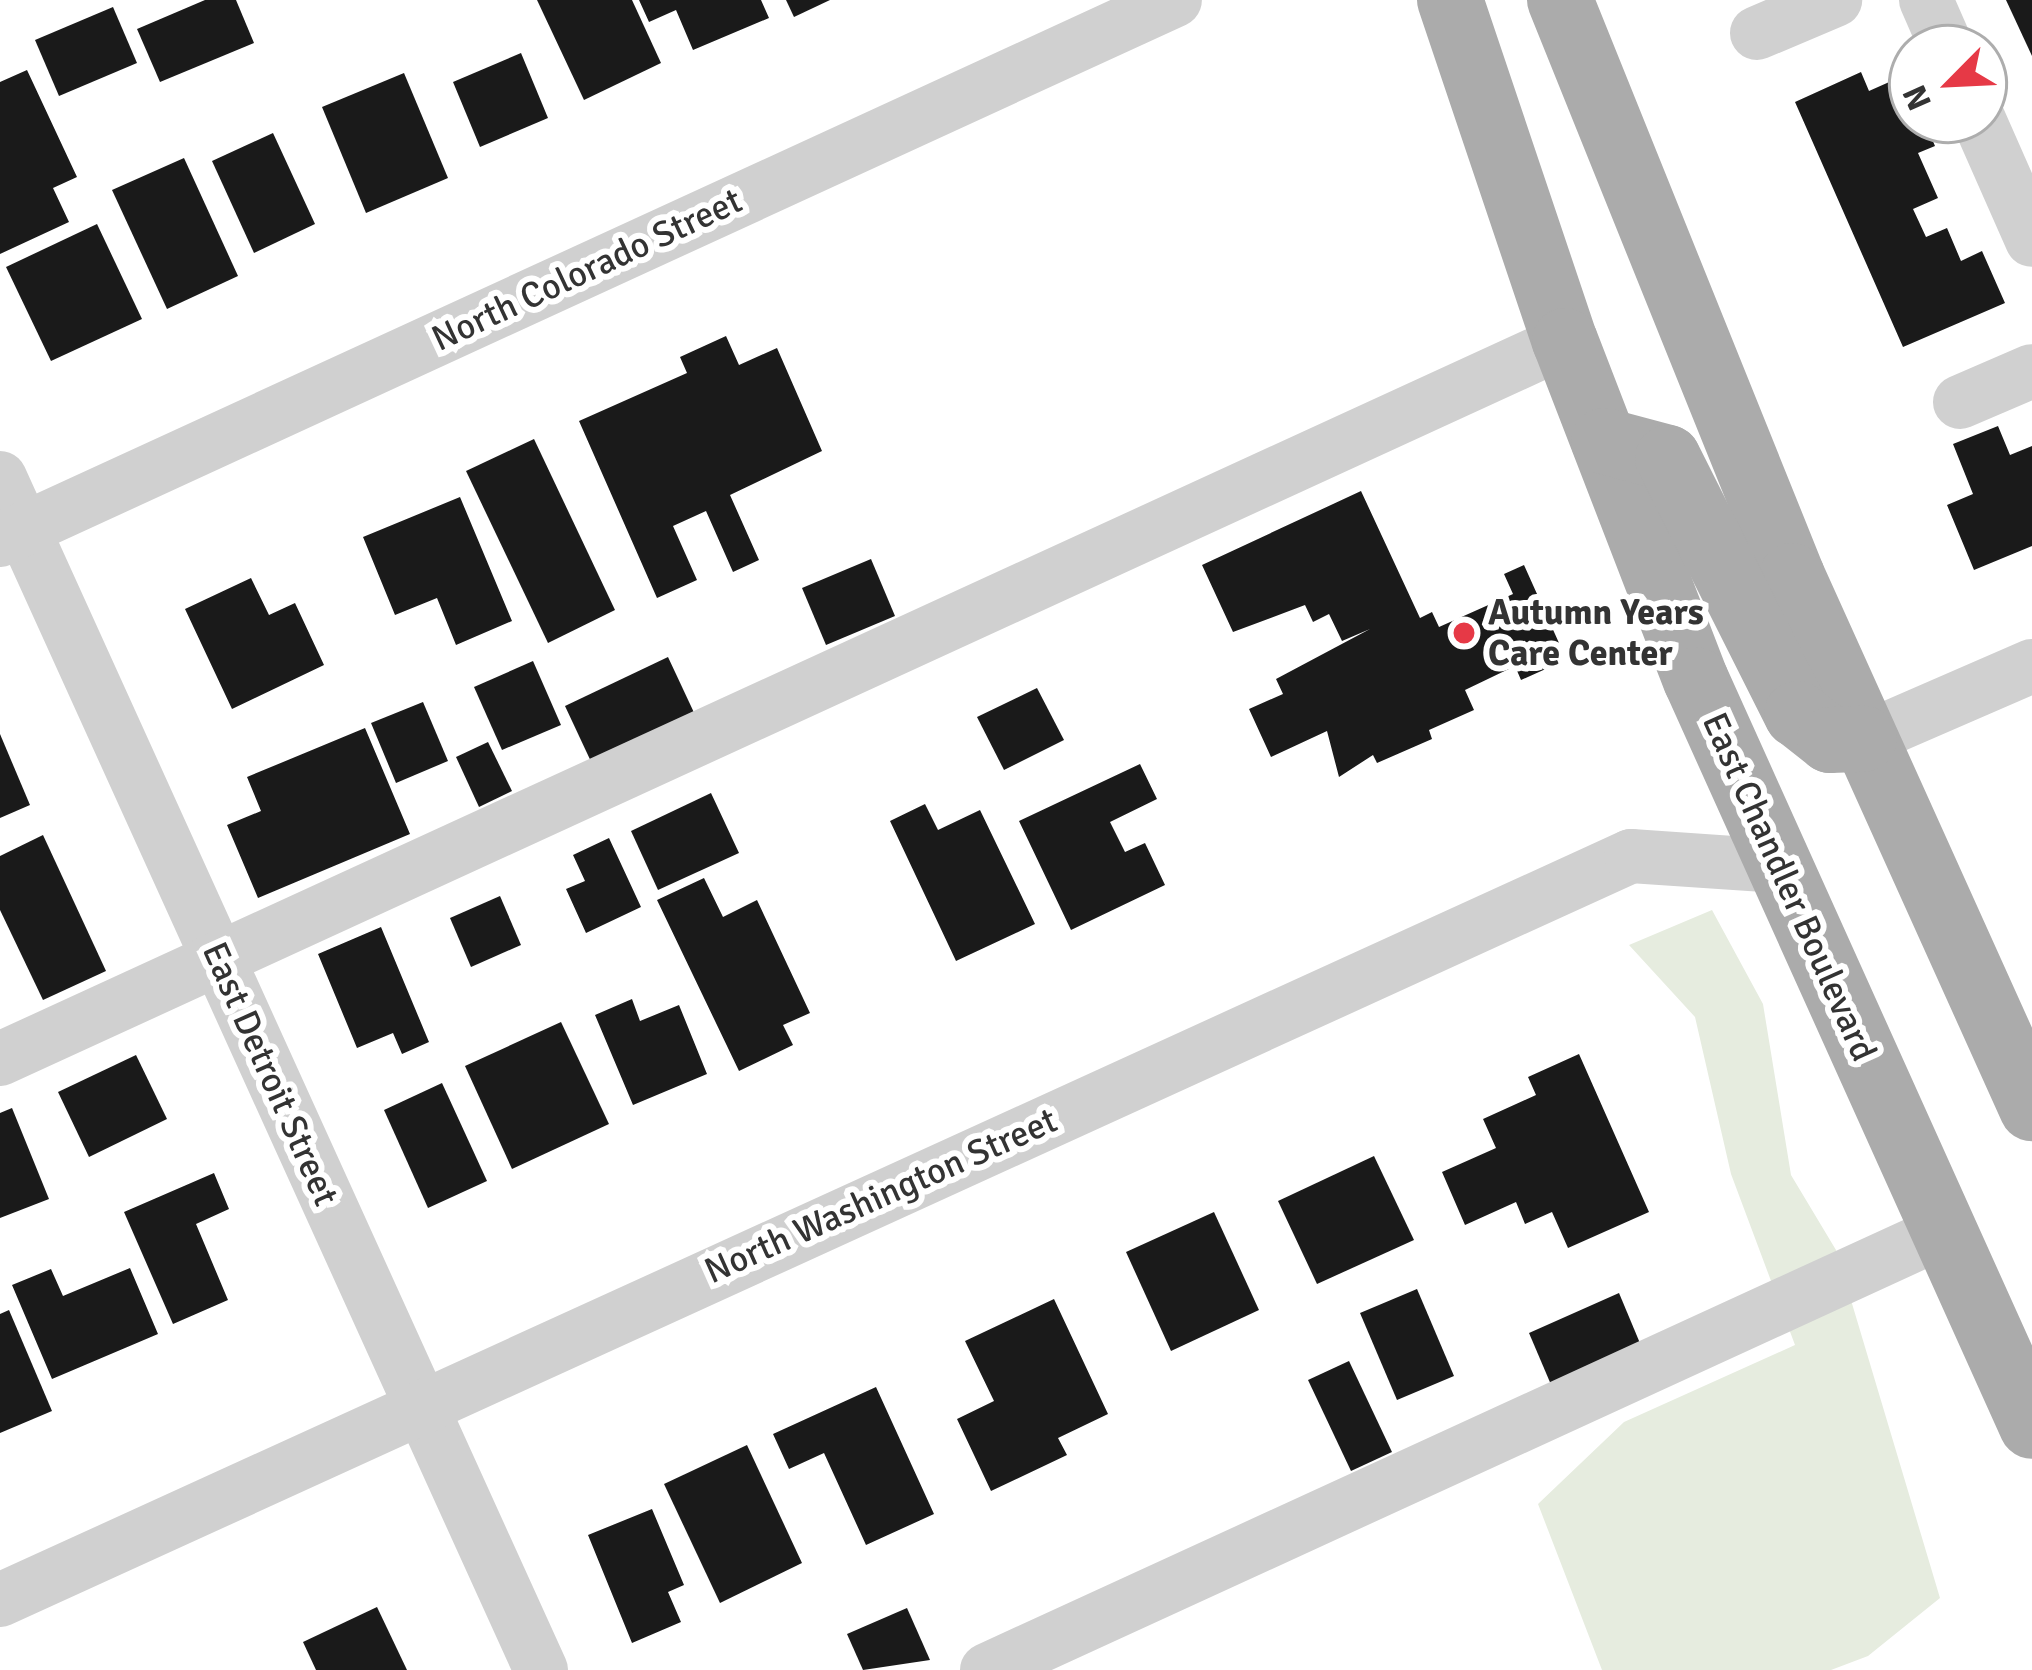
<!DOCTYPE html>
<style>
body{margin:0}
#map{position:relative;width:2032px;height:1670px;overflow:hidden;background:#fff;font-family:Signika,sans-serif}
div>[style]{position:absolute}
.green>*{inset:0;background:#e6ecdf}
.building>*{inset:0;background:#1a1a1a}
.minor>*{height:54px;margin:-27px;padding:0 27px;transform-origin:27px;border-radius:27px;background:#d0d0d0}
.major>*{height:66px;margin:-33px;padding:0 33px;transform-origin:33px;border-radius:33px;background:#ababab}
.dots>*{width:33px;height:33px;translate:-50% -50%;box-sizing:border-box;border:6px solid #fff;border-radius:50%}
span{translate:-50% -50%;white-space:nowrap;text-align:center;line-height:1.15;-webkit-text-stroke:12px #fff;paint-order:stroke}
.street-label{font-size:36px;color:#333}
.poi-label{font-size:36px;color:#333;font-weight:700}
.left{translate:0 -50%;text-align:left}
.north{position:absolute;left:1888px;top:24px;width:120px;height:120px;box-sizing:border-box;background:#fff;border:3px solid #adadad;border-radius:50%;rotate:246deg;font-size:33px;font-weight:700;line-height:48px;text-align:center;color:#333}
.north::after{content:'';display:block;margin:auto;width:42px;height:54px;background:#e63946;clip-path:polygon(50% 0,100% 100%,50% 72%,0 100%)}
</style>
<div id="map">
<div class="green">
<div style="clip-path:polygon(1712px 910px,1763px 1004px,1791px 1175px,1836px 1250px,1940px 1598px,1868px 1656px,1831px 1670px,1602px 1670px,1538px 1504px,1624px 1422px,1795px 1345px,1731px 1174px,1695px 1017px,1629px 945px)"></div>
</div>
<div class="building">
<div style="clip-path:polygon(205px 0,236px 0,254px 43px,160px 82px,137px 29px)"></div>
<div style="clip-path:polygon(537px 0,632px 0,661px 63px,584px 100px)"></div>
<div style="clip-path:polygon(639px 0,761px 0,769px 18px,693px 50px,676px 10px,649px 22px)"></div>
<div style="clip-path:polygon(786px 0,830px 0,794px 17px)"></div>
<div style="clip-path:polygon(2006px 0,2032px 0,2032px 56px)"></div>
<div style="clip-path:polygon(113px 7px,137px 63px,59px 96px,35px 40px)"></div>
<div style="clip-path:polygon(521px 53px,548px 118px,480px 147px,453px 82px)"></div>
<div style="clip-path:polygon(27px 70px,77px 177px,53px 188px,69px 222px,0 254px,0 82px)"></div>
<div style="clip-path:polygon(1861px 72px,1869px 91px,1905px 75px,1912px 120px,1924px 120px,1935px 146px,1918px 153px,1938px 198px,1913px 209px,1926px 237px,1947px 228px,1961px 261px,1982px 251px,2005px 303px,1903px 347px,1795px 102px)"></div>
<div style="clip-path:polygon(404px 73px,448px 178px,366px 213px,322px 107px)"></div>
<div style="clip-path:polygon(273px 133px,315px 224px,254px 253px,212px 161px)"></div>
<div style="clip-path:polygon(184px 158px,238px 276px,167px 309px,112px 190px)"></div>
<div style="clip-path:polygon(97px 224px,142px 319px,51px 361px,6px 267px)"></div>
<div style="clip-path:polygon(726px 336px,739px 365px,777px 348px,822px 451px,730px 495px,759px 560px,733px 572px,706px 511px,673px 526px,697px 580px,657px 598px,579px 421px,687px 373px,680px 357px)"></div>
<div style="clip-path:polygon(1998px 426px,2010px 455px,2032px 446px,2032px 546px,1974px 570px,1947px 505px,1973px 494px,1953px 444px)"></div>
<div style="clip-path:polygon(534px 439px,615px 610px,548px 643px,466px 471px)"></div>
<div style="clip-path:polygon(1361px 491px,1420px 618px,1432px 612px,1439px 627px,1513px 594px,1504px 574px,1524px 565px,1559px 643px,1551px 646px,1559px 663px,1521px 680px,1515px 666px,1465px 690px,1474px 710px,1429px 730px,1432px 739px,1377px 763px,1373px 755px,1339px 777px,1327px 731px,1271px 757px,1249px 709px,1283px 694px,1276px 679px,1370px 629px,1342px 641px,1329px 614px,1313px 622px,1305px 605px,1233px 632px,1202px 565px)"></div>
<div style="clip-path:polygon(460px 497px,512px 621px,456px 645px,437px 598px,395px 615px,363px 537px)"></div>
<div style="clip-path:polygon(871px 559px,895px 616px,826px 645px,802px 588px)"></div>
<div style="clip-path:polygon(251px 578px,269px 615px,295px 603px,324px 665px,232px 709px,185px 609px)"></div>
<div style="clip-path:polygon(668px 657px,697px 719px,594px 768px,565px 706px)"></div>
<div style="clip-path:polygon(533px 661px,561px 725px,502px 750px,474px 687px)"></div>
<div style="clip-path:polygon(1037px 688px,1064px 740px,1004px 770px,977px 717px)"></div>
<div style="clip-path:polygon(423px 702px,448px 761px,396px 783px,371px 723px)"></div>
<div style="clip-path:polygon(365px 728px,410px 834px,258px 898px,227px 825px,261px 811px,247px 777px)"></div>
<div style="clip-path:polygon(0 734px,30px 805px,0 818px)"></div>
<div style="clip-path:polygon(488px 742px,512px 791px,479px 807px,456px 757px)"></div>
<div style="clip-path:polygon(1140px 764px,1157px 799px,1110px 822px,1125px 852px,1145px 843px,1165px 885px,1071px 930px,1019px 821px)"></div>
<div style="clip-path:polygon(711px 793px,739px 853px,658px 890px,631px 831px)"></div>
<div style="clip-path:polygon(925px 804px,938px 830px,980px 810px,1035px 924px,956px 961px,890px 821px)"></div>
<div style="clip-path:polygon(43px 835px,106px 971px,43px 1000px,0 910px,0 856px)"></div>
<div style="clip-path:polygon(609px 838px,641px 907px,586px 933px,566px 889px,585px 881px,573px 855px)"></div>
<div style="clip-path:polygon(704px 878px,723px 917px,757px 900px,810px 1013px,783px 1025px,793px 1045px,739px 1071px,657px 900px)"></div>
<div style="clip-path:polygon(500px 896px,521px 945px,471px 967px,450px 918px)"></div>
<div style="clip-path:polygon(381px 927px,429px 1042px,402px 1054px,393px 1033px,357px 1048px,318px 954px)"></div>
<div style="clip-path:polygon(632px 999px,640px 1021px,679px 1005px,707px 1074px,633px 1105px,595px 1015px)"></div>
<div style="clip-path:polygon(561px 1022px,609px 1124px,512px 1169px,465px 1066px)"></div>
<div style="clip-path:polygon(1579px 1054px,1649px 1212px,1568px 1248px,1552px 1212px,1525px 1224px,1516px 1202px,1465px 1225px,1442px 1172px,1496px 1148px,1483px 1119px,1536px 1095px,1528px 1077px)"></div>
<div style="clip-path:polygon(136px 1055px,167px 1119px,89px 1157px,58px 1092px)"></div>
<div style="clip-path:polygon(442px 1083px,487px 1181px,428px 1208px,384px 1110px)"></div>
<div style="clip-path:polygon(12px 1108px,49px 1199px,0 1218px,0 1113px)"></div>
<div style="clip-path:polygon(1374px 1156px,1414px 1240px,1317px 1284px,1278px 1201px)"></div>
<div style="clip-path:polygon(214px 1173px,229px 1209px,196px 1224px,228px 1300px,173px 1324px,124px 1212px)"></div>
<div style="clip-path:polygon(1214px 1212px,1259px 1310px,1171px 1351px,1126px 1252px)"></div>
<div style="clip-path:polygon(130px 1268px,158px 1334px,52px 1379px,12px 1285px,51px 1269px,63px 1296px)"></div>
<div style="clip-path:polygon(1417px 1289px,1454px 1376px,1397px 1400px,1360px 1313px)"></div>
<div style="clip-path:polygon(1619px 1293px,1642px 1348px,1552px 1387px,1529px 1333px)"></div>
<div style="clip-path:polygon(1054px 1299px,1108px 1414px,1058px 1438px,1067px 1455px,991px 1491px,957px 1419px,994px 1401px,965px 1341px)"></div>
<div style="clip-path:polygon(9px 1310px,52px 1411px,0 1433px,0 1314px)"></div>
<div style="clip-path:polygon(1349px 1361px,1392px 1452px,1351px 1471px,1308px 1380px)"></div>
<div style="clip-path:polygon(876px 1387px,934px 1514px,866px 1545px,824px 1453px,789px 1469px,773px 1434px)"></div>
<div style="clip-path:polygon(747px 1445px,802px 1563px,720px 1603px,664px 1484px)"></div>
<div style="clip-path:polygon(652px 1509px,684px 1585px,668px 1592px,681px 1622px,632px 1643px,588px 1535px)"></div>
<div style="clip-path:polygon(377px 1607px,407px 1670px,316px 1670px,303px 1642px)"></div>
<div style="clip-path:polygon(907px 1608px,930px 1660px,863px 1670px,847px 1634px)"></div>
</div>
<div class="minor">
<div style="left:1926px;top:0;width:52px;rotate:66.4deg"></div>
<div style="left:1757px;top:33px;width:85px;rotate:-22.9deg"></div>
<div style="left:1979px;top:120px;width:131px;rotate:66.2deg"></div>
<div style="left:1960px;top:402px;width:78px;rotate:-23.3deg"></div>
<div style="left:0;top:478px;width:1309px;rotate:65.59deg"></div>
<div style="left:0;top:540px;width:1293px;rotate:-24.68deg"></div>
<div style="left:1864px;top:739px;width:183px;rotate:-23.5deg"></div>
<div style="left:0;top:1059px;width:1722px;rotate:-24.64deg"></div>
<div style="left:0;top:1600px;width:1793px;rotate:-24.52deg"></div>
<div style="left:1631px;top:856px;width:145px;rotate:3.9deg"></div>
<div style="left:987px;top:1670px;width:1053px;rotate:-24.64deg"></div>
</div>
<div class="major">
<div style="left:1450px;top:0;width:360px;rotate:71.4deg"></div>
<div style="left:1565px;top:341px;width:363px;rotate:68.9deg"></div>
<div style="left:1696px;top:680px;width:818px;rotate:65.75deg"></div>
<div style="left:1560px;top:0;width:621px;rotate:68.06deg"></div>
<div style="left:1792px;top:576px;width:584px;rotate:65.72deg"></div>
<div style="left:1604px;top:441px;width:66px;rotate:14.9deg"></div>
<div style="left:1668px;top:458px;width:287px;rotate:63.3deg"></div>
<div style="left:1797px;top:714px;width:42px;rotate:38.2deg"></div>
<div style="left:1830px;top:740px;width:34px;rotate:-2deg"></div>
</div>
<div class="dots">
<div style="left:1464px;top:633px;background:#e63946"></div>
</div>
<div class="street-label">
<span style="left:587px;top:270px;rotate:-25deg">North Colorado Street</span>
<span style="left:1789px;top:887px;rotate:66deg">East Chandler Boulevard</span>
<span style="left:270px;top:1074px;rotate:66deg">East Detroit Street</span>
<span style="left:881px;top:1196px;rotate:-24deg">North Washington Street</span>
</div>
<div class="poi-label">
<span class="left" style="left:1488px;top:633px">Autumn Years<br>Care Center</span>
</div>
<div class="north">N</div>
</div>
